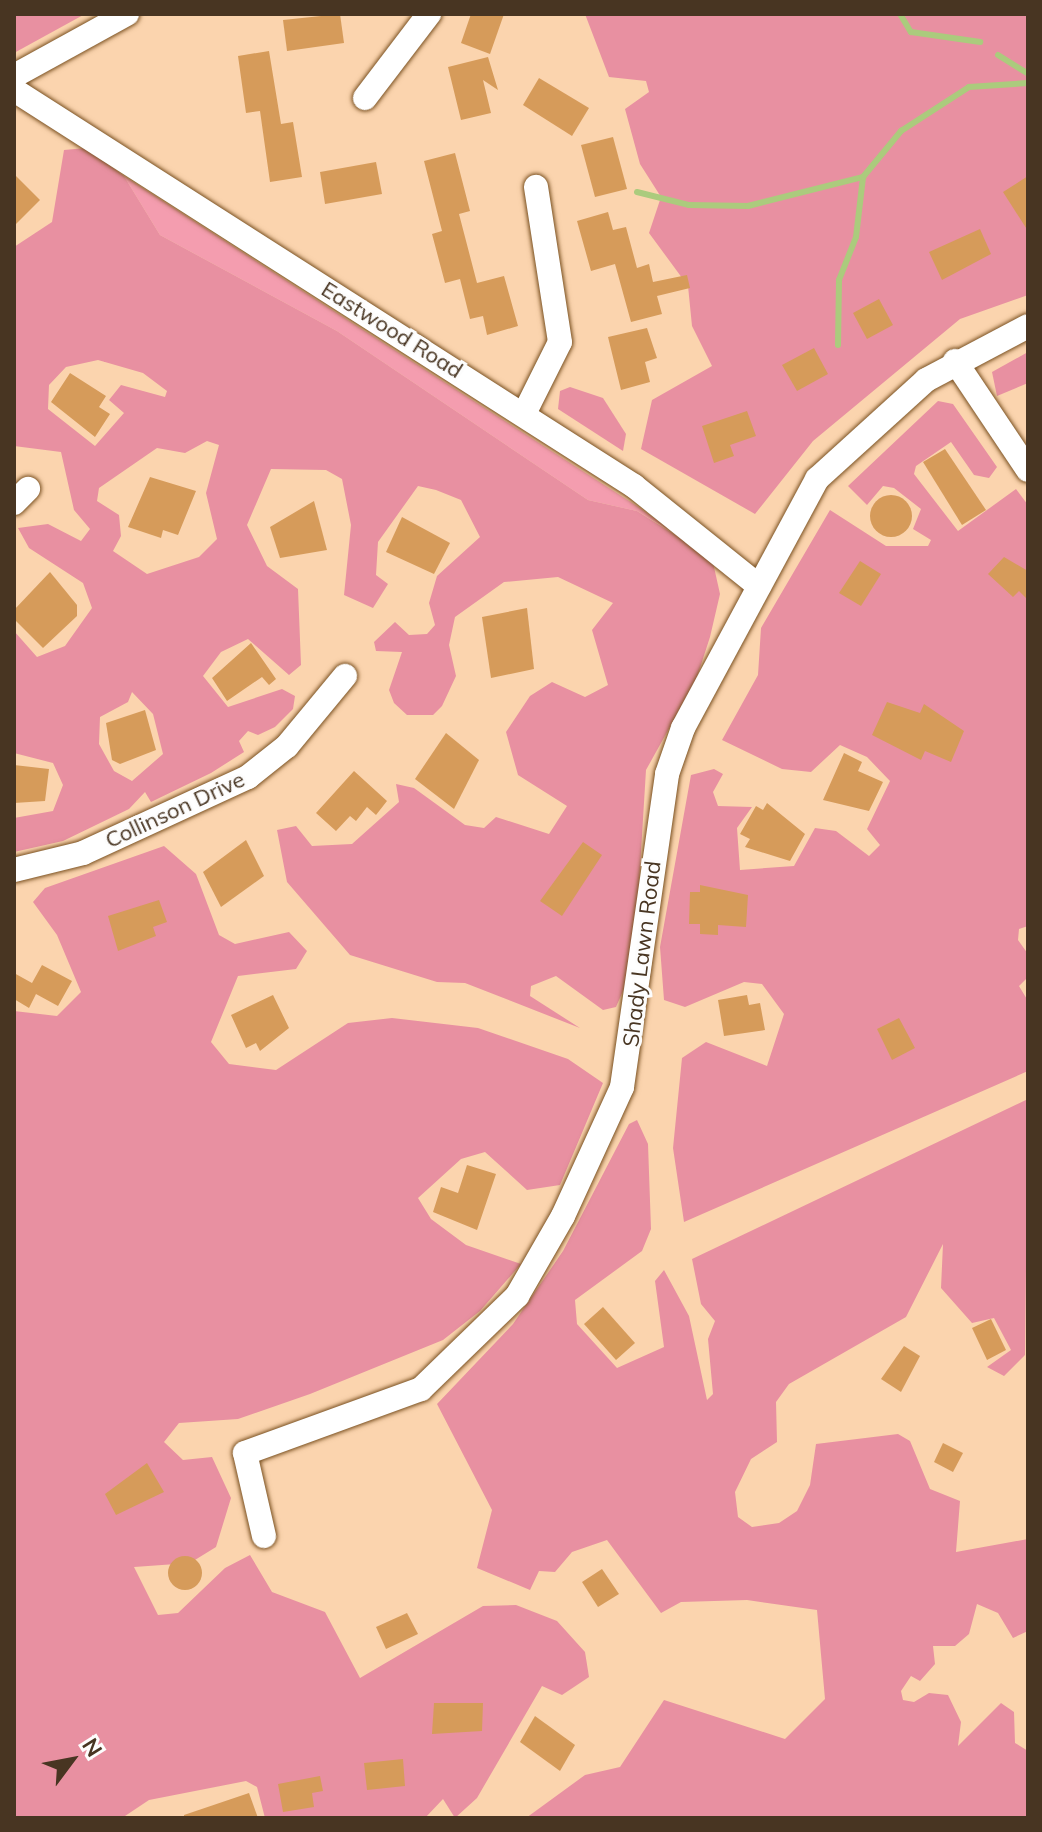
<!DOCTYPE html>
<style>
body{margin:0}
#map{position:relative;width:1042px;height:1832px;overflow:hidden;background:#fbd4ae;font-family:Mulish,sans-serif}
div>[style]{position:absolute}
.green>*{inset:0;background:#f49daf}
.forest>*{inset:0;background:#e890a1}
.stream>*{height:6px;margin:-3px;padding:0 3px;transform-origin:3px;border-radius:3px;background:#abcb7d}
.building>*{inset:0;background:#d69b5a}
.round{border-radius:50%}
.roads{filter:drop-shadow(0 0 2px #7a5121) drop-shadow(0 0 2px #7a5121)}
.minor>*{height:24px;margin:-12px;padding:0 12px;transform-origin:12px;border-radius:12px;background:#fff}
span{translate:-50% -50%;white-space:nowrap;text-align:center;line-height:1.15;-webkit-text-stroke:6px #fdfdfd;paint-order:stroke}
.street-label{font-size:22px;color:#483522}
.frame{position:absolute;inset:0;border:16px solid #483522;pointer-events:none}
.north{position:absolute;left:32px;top:1720px;width:80px;height:80px;-webkit-text-stroke:6px #fdfdfd;paint-order:stroke;rotate:58deg;font-size:22px;font-weight:700;line-height:32px;text-align:center;color:#483522}
.north::after{content:'';display:block;margin:auto;width:28px;height:36px;background:#483522;clip-path:polygon(50% 0,100% 100%,50% 72%,0 100%)}
</style>
<div id="map">
<div class="green">
<div style="clip-path:polygon(124px 176px,640px 508px,682px 538px,637px 511px,588px 500px,337px 331px,160px 235px)"></div>
</div>
<div class="forest">
<div style="clip-path:polygon(14px 14px,85px 14px,14px 53px)"></div>
<div style="clip-path:polygon(585px 14px,1028px 14px,1028px 295px,960px 319px,813px 441px,755px 514px,641px 449px,652px 400px,712px 366px,692px 326px,688px 286px,649px 233px,661px 197px,640px 164px,625px 109px,649px 92px,646px 81px,609px 77px)"></div>
<div style="clip-path:polygon(evenodd,86px 148px,124px 176px,160px 235px,337px 331px,588px 500px,637px 511px,712px 558px,720px 594px,710px 637px,696px 680px,646px 770px,634px 966px,616px 1007px,603px 1010px,556px 976px,531px 986px,530px 996px,580px 1028px,465px 983px,437px 982px,350px 955px,287px 882px,277px 830px,296px 826px,312px 846px,352px 844px,399px 802px,396px 784px,414px 788px,465px 825px,484px 828px,496px 817px,549px 834px,567px 806px,518px 775px,506px 732px,530px 696px,552px 682px,585px 697px,608px 685px,592px 630px,613px 603px,558px 577px,504px 582px,455px 617px,449px 645px,456px 676px,442px 706px,433px 715px,407px 715px,394px 703px,389px 690px,402px 652px,376px 651px,374px 642px,395px 622px,409px 635px,427px 634px,435px 625px,429px 603px,437px 576px,480px 537px,461px 500px,436px 490px,418px 486px,378px 542px,376px 575px,388px 584px,373px 608px,344px 595px,351px 525px,342px 479px,326px 470px,271px 469px,247px 525px,267px 566px,298px 589px,301px 665px,289px 675px,248px 639px,221px 652px,203px 676px,228px 707px,282px 689px,295px 696px,293px 709px,275px 727px,258px 735px,248px 731px,239px 741px,244px 752px,211px 773px,151px 802px,145px 792px,129px 809px,63px 841px,14px 852px,14px 818px,53px 811px,63px 785px,53px 763px,14px 753px,14px 631px,37px 657px,65px 646px,92px 608px,83px 583px,29px 548px,18px 528px,48px 524px,81px 541px,90px 529px,74px 510px,61px 452px,14px 446px,14px 247px,52px 222px,64px 150px,86px 148px,98px 360px,143px 373px,167px 391px,165px 397px,121px 385px,109px 400px,124px 413px,95px 446px,48px 409px,49px 385px,66px 367px,98px 360px,86px 148px,207px 441px,219px 445px,206px 493px,217px 539px,199px 557px,147px 574px,113px 551px,121px 536px,119px 515px,97px 501px,99px 488px,157px 448px,185px 453px,207px 441px,86px 148px,132px 692px,153px 714px,163px 754px,132px 781px,114px 771px,99px 744px,100px 717px,128px 702px,132px 692px)"></div>
<div style="clip-path:polygon(1028px 352px,1028px 383px,997px 396px,992px 372px)"></div>
<div style="clip-path:polygon(570px 387px,603px 398px,626px 434px,623px 451px,558px 409px,560px 391px)"></div>
<div style="clip-path:polygon(938px 401px,953px 404px,997px 467px,989px 478px,974px 475px,951px 442px,916px 466px,914px 474px,958px 531px,1016px 489px,1028px 505px,1028px 926px,1019px 929px,1018px 940px,1028px 954px,1028px 977px,1019px 986px,1028px 1001px,1028px 1071px,684px 1222px,673px 1148px,682px 1058px,706px 1042px,767px 1066px,784px 1014px,762px 984px,744px 982px,685px 1007px,664px 1000px,660px 947px,691px 775px,714px 769px,723px 774px,713px 792px,718px 806px,752px 807px,737px 828px,740px 870px,794px 866px,815px 828px,836px 831px,869px 856px,880px 845px,867px 829px,890px 781px,867px 757px,840px 745px,811px 772px,782px 769px,722px 740px,758px 675px,761px 628px,830px 510px,886px 546px,928px 546px,931px 540px,913px 529px,921px 509px,894px 488px,883px 486px,867px 505px,848px 486px)"></div>
<div style="clip-path:polygon(164px 846px,196px 874px,219px 935px,235px 944px,289px 932px,307px 951px,296px 969px,238px 976px,211px 1042px,229px 1064px,276px 1070px,348px 1023px,392px 1018px,478px 1028px,568px 1059px,603px 1083px,560px 1185px,527px 1190px,485px 1152px,461px 1159px,418px 1198px,431px 1219px,466px 1245px,521px 1264px,480px 1311px,443px 1340px,310px 1394px,238px 1419px,179px 1423px,164px 1442px,183px 1460px,212px 1457px,231px 1498px,216px 1547px,190px 1563px,134px 1567px,158px 1615px,178px 1613px,225px 1568px,250px 1555px,272px 1592px,325px 1612px,360px 1678px,483px 1606px,516px 1605px,557px 1621px,585px 1652px,589px 1677px,562px 1695px,542px 1686px,477px 1798px,455px 1818px,443px 1799px,425px 1818px,265px 1818px,257px 1787px,246px 1781px,149px 1800px,122px 1818px,14px 1818px,14px 1011px,57px 1016px,81px 992px,57px 935px,33px 902px,45px 888px)"></div>
<div style="clip-path:polygon(1028px 1099px,1025px 1355px,1004px 1376px,987px 1367px,1011px 1350px,994px 1318px,972px 1323px,941px 1288px,943px 1244px,906px 1317px,789px 1384px,776px 1402px,777px 1442px,751px 1459px,735px 1492px,738px 1517px,752px 1527px,779px 1523px,797px 1511px,810px 1485px,816px 1444px,898px 1434px,910px 1441px,930px 1489px,960px 1501px,956px 1552px,1028px 1539px,1028px 1631px,1013px 1638px,998px 1613px,977px 1604px,969px 1634px,955px 1646px,933px 1646px,935px 1664px,920px 1681px,911px 1676px,901px 1691px,903px 1700px,914px 1702px,929px 1693px,948px 1695px,961px 1722px,958px 1746px,1001px 1703px,1014px 1712px,1015px 1743px,1028px 1751px,1028px 1818px,526px 1818px,585px 1775px,620px 1767px,664px 1700px,785px 1739px,825px 1699px,817px 1610px,747px 1600px,681px 1602px,661px 1613px,607px 1540px,572px 1552px,555px 1572px,539px 1571px,530px 1590px,477px 1568px,492px 1510px,437px 1404px,513px 1324px,563px 1251px,629px 1124px,637px 1120px,648px 1144px,651px 1229px,642px 1251px,575px 1300px,577px 1324px,617px 1368px,664px 1347px,655px 1281px,664px 1270px,689px 1316px,707px 1400px,713px 1394px,708px 1339px,715px 1321px,701px 1304px,692px 1259px)"></div>
</div>
<div class="stream">
<div style="left:900px;top:14px;width:21px;rotate:59deg"></div>
<div style="left:911px;top:32px;width:70px;rotate:8.2deg"></div>
<div style="left:998px;top:55px;width:36px;rotate:32deg"></div>
<div style="left:637px;top:192px;width:54px;rotate:14deg"></div>
<div style="left:689px;top:205px;width:59px;rotate:1deg"></div>
<div style="left:748px;top:206px;width:119px;rotate:-14.2deg"></div>
<div style="left:838px;top:345px;width:65px;rotate:-89.1deg"></div>
<div style="left:839px;top:280px;width:46px;rotate:-68.4deg"></div>
<div style="left:856px;top:237px;width:60px;rotate:-83.3deg"></div>
<div style="left:863px;top:177px;width:60px;rotate:-50.4deg"></div>
<div style="left:901px;top:131px;width:81px;rotate:-32.9deg"></div>
<div style="left:969px;top:87px;width:59px;rotate:-3.9deg"></div>
</div>
<div class="building">
<div style="clip-path:polygon(340px 14px,344px 43px,287px 51px,283px 20px)"></div>
<div style="clip-path:polygon(471px 14px,504px 14px,490px 54px,461px 43px)"></div>
<div style="clip-path:polygon(269px 51px,281px 124px,293px 122px,302px 177px,270px 182px,260px 111px,246px 113px,238px 56px)"></div>
<div style="clip-path:polygon(488px 57px,498px 90px,483px 80px,491px 113px,461px 120px,448px 67px)"></div>
<div style="clip-path:polygon(539px 78px,589px 108px,572px 136px,523px 105px)"></div>
<div style="clip-path:polygon(613px 137px,627px 189px,595px 197px,581px 145px)"></div>
<div style="clip-path:polygon(455px 153px,470px 211px,459px 214px,477px 283px,504px 276px,518px 326px,487px 335px,483px 316px,470px 319px,460px 279px,445px 283px,432px 234px,442px 231px,424px 161px)"></div>
<div style="clip-path:polygon(376px 162px,382px 194px,325px 204px,320px 172px)"></div>
<div style="clip-path:polygon(14px 174px,40px 200px,14px 226px)"></div>
<div style="clip-path:polygon(1028px 176px,1028px 231px,1003px 192px)"></div>
<div style="clip-path:polygon(608px 212px,613px 230px,626px 227px,637px 268px,649px 264px,653px 282px,687px 275px,690px 288px,657px 296px,662px 314px,631px 322px,615px 264px,591px 271px,577px 221px)"></div>
<div style="clip-path:polygon(980px 229px,991px 254px,942px 280px,929px 252px)"></div>
<div style="clip-path:polygon(879px 299px,893px 325px,867px 339px,853px 313px)"></div>
<div style="clip-path:polygon(647px 328px,657px 358px,645px 362px,650px 382px,621px 390px,608px 337px)"></div>
<div style="clip-path:polygon(814px 348px,828px 374px,797px 391px,782px 365px)"></div>
<div style="clip-path:polygon(70px 373px,106px 396px,99px 407px,110px 414px,95px 437px,51px 402px)"></div>
<div style="clip-path:polygon(747px 411px,756px 436px,730px 445px,734px 456px,714px 463px,702px 426px)"></div>
<div style="clip-path:polygon(945px 449px,986px 510px,962px 525px,923px 462px)"></div>
<div style="clip-path:polygon(150px 477px,196px 491px,178px 535px,163px 530px,161px 538px,128px 527px)"></div>
<div class="round" style="left:870px;top:495px;width:42px;height:42px"></div>
<div style="clip-path:polygon(314px 501px,327px 550px,280px 558px,270px 527px)"></div>
<div style="clip-path:polygon(402px 517px,450px 543px,434px 574px,386px 552px)"></div>
<div style="clip-path:polygon(1004px 557px,1028px 571px,1028px 600px,1019px 591px,1013px 597px,988px 574px)"></div>
<div style="clip-path:polygon(860px 561px,881px 574px,861px 606px,839px 593px)"></div>
<div style="clip-path:polygon(50px 572px,77px 605px,77px 616px,43px 648px,14px 619px,14px 610px)"></div>
<div style="clip-path:polygon(527px 608px,534px 669px,491px 678px,482px 617px)"></div>
<div style="clip-path:polygon(251px 643px,276px 679px,269px 685px,262px 677px,227px 701px,212px 678px)"></div>
<div style="clip-path:polygon(887px 702px,920px 713px,924px 704px,964px 731px,951px 762px,925px 751px,921px 760px,872px 735px)"></div>
<div style="clip-path:polygon(145px 710px,156px 750px,120px 764px,112px 760px,106px 723px)"></div>
<div style="clip-path:polygon(446px 733px,479px 760px,454px 809px,415px 779px)"></div>
<div style="clip-path:polygon(844px 753px,862px 762px,858px 771px,883px 782px,869px 811px,823px 800px)"></div>
<div style="clip-path:polygon(14px 765px,49px 769px,45px 801px,14px 803px)"></div>
<div style="clip-path:polygon(354px 771px,387px 801px,376px 815px,367px 807px,356px 821px,350px 816px,336px 831px,316px 813px)"></div>
<div style="clip-path:polygon(767px 803px,805px 834px,790px 861px,745px 847px,750px 839px,740px 834px,756px 806px,763px 810px)"></div>
<div style="clip-path:polygon(246px 840px,264px 876px,221px 907px,203px 872px)"></div>
<div style="clip-path:polygon(583px 842px,602px 855px,562px 916px,540px 901px)"></div>
<div style="clip-path:polygon(700px 885px,748px 895px,746px 927px,718px 925px,718px 935px,700px 934px,700px 924px,689px 924px,690px 892px,700px 892px)"></div>
<div style="clip-path:polygon(159px 900px,167px 922px,153px 927px,156px 936px,118px 951px,108px 916px)"></div>
<div style="clip-path:polygon(42px 965px,72px 981px,58px 1006px,36px 994px,29px 1008px,14px 999px,14px 973px,32px 983px)"></div>
<div style="clip-path:polygon(273px 995px,289px 1028px,260px 1051px,256px 1043px,246px 1048px,231px 1015px)"></div>
<div style="clip-path:polygon(747px 995px,749px 1005px,760px 1003px,765px 1030px,724px 1036px,718px 1000px)"></div>
<div style="clip-path:polygon(899px 1018px,915px 1048px,892px 1060px,877px 1029px)"></div>
<div style="clip-path:polygon(467px 1165px,496px 1174px,477px 1230px,433px 1212px,441px 1187px,458px 1193px)"></div>
<div style="clip-path:polygon(603px 1307px,635px 1343px,616px 1360px,584px 1324px)"></div>
<div style="clip-path:polygon(991px 1319px,1006px 1350px,987px 1360px,972px 1328px)"></div>
<div style="clip-path:polygon(904px 1346px,920px 1356px,901px 1392px,881px 1379px)"></div>
<div style="clip-path:polygon(943px 1443px,963px 1453px,953px 1472px,934px 1462px)"></div>
<div style="clip-path:polygon(147px 1463px,164px 1492px,116px 1515px,105px 1494px)"></div>
<div class="round" style="left:168px;top:1556px;width:34px;height:34px"></div>
<div style="clip-path:polygon(602px 1569px,619px 1594px,598px 1607px,582px 1582px)"></div>
<div style="clip-path:polygon(407px 1613px,418px 1634px,386px 1649px,376px 1627px)"></div>
<div style="clip-path:polygon(434px 1703px,483px 1703px,482px 1731px,432px 1734px)"></div>
<div style="clip-path:polygon(535px 1716px,575px 1745px,560px 1771px,520px 1742px)"></div>
<div style="clip-path:polygon(403px 1759px,405px 1786px,367px 1790px,364px 1763px)"></div>
<div style="clip-path:polygon(320px 1776px,323px 1791px,312px 1793px,314px 1807px,283px 1812px,278px 1784px)"></div>
<div style="clip-path:polygon(249px 1793px,258px 1818px,184px 1818px,184px 1815px)"></div>
</div>
<div class="roads">
<div class="minor">
<div style="left:14px;top:76px;width:129px;rotate:-28.8deg"></div>
<div style="left:14px;top:90px;width:736px;rotate:32.57deg"></div>
<div style="left:634px;top:486px;width:160px;rotate:38.7deg"></div>
<div style="left:365px;top:98px;width:106px;rotate:-52.7deg"></div>
<div style="left:955px;top:361px;width:131px;rotate:56.2deg"></div>
<div style="left:524px;top:414px;width:80px;rotate:-63.4deg"></div>
<div style="left:560px;top:342px;width:157px;rotate:-98.8deg"></div>
<div style="left:14px;top:503px;width:20px;rotate:-45deg"></div>
<div style="left:14px;top:870px;width:71px;rotate:-13.8deg"></div>
<div style="left:83px;top:853px;width:182px;rotate:-24.7deg"></div>
<div style="left:248px;top:777px;width:50px;rotate:-38.5deg"></div>
<div style="left:287px;top:746px;width:91px;rotate:-50.4deg"></div>
<div style="left:264px;top:1536px;width:85px;rotate:-102.9deg"></div>
<div style="left:245px;top:1453px;width:187px;rotate:-20deg"></div>
<div style="left:421px;top:1389px;width:134px;rotate:-44.1deg"></div>
<div style="left:517px;top:1296px;width:92px;rotate:-60.1deg"></div>
<div style="left:563px;top:1216px;width:142px;rotate:-65.4deg"></div>
<div style="left:622px;top:1087px;width:316px;rotate:-81.8deg"></div>
<div style="left:667px;top:774px;width:49px;rotate:-70.8deg"></div>
<div style="left:683px;top:728px;width:283px;rotate:-61.7deg"></div>
<div style="left:817px;top:479px;width:147px;rotate:-42.2deg"></div>
<div style="left:926px;top:380px;width:115px;rotate:-27.9deg"></div>
</div>
</div>
<div class="street-label">
<span style="left:392px;top:330px;rotate:32deg">Eastwood Road</span>
<span style="left:175px;top:810px;rotate:-25deg">Collinson Drive</span>
<span style="left:642px;top:954px;rotate:-83deg">Shady Lawn Road</span>
</div>
<div class="frame"></div>
<div class="north">N</div>
</div>
